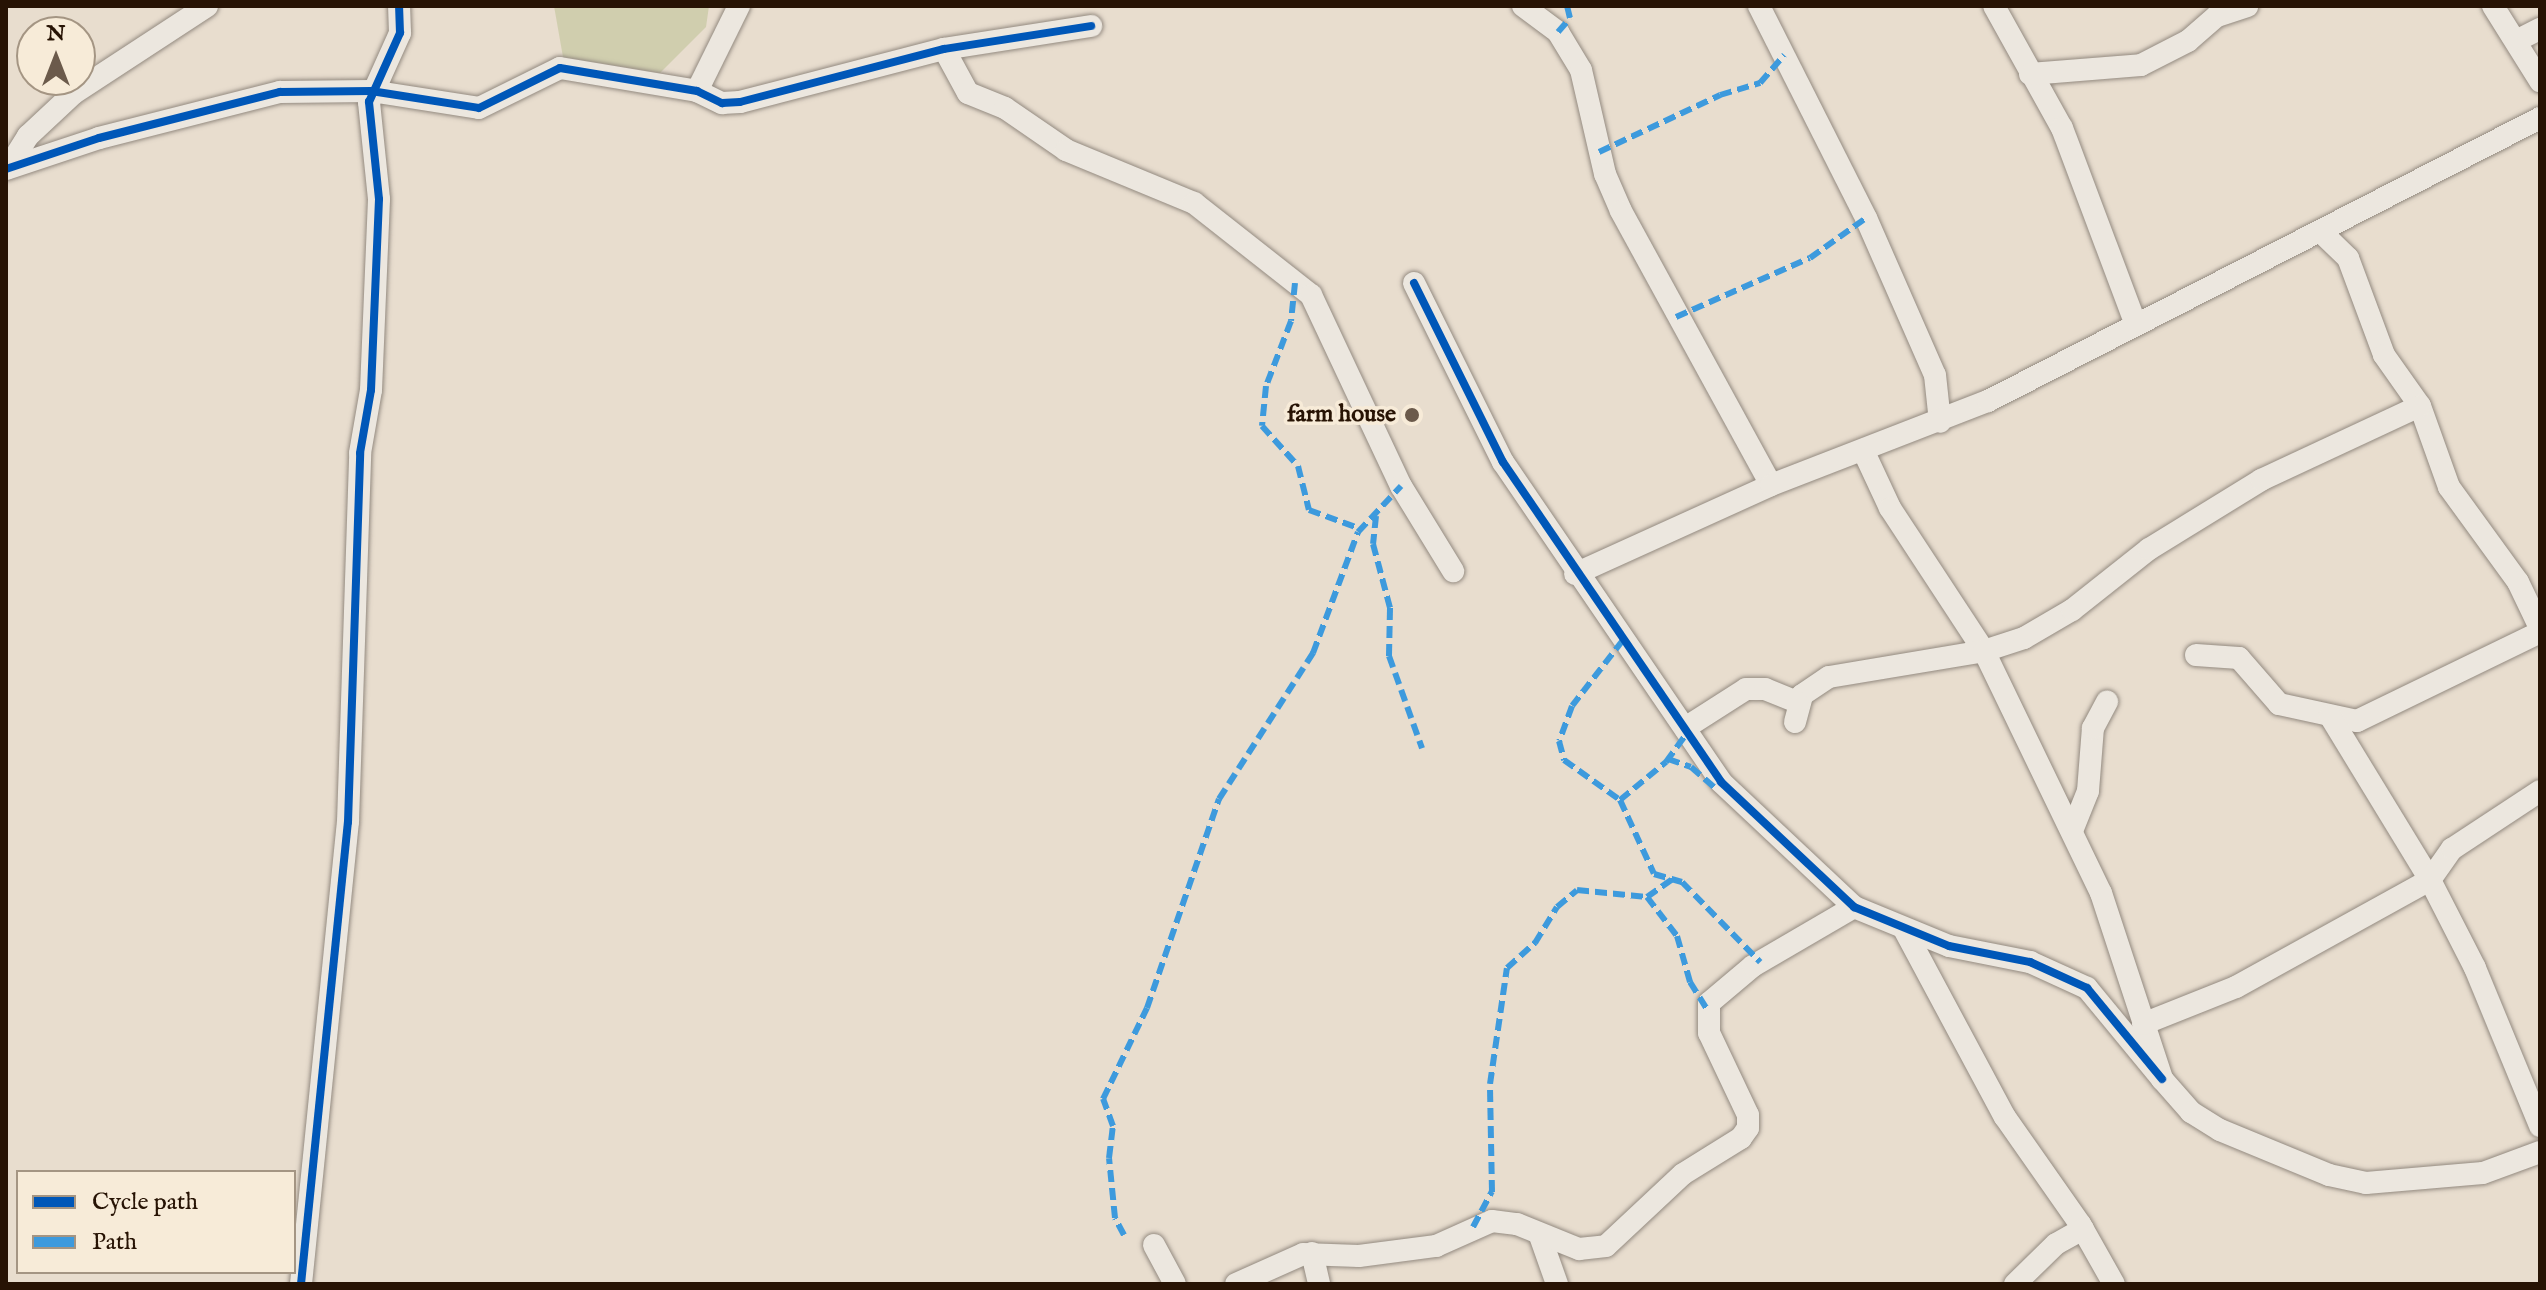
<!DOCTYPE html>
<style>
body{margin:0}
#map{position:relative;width:2546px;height:1290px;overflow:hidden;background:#e8ddce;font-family:"IM FELL English",serif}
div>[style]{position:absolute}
.green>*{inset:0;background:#d0ceae}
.roads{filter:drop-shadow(0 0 2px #938a80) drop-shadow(0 0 2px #938a80)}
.minor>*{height:22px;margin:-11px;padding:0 11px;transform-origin:11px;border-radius:11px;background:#ece7df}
.quiet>*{height:6px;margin-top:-3px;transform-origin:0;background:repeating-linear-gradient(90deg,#3d9add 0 12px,transparent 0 18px)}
.cycleway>*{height:8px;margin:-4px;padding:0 4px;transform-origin:4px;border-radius:4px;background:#0057b8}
.dots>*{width:22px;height:22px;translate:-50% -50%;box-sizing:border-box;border:4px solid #f7ebd8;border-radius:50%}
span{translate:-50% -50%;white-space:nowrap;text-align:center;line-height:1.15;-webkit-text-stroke:7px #f7ebd8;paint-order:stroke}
.poi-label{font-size:24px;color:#271304;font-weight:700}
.right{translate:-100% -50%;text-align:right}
.frame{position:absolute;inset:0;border:8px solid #271304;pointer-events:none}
.legend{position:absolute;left:16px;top:1170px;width:280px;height:104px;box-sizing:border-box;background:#f7ebd8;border:2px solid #a49583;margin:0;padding:10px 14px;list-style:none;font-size:24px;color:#271304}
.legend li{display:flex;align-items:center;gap:16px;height:40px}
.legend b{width:40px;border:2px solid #a49583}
.north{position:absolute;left:16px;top:16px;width:80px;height:80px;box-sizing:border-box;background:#f7ebd8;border:2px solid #a49583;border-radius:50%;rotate:0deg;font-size:22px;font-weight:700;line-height:32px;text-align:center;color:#271304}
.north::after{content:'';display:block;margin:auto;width:28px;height:36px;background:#6b5a4b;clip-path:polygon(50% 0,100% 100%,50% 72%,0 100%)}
</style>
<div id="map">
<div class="green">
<div style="clip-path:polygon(554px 6px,709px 6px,706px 27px,660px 73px,563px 57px)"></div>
</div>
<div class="roads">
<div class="minor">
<div style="left:1523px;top:6px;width:44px;rotate:36.6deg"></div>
<div style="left:1558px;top:32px;width:44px;rotate:58.8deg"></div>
<div style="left:1581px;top:70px;width:107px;rotate:77deg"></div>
<div style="left:1605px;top:174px;width:40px;rotate:66.6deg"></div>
<div style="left:1621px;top:211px;width:312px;rotate:61.3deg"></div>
<div style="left:1759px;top:6px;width:237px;rotate:63.2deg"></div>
<div style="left:1866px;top:218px;width:171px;rotate:66.3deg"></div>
<div style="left:1935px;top:375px;width:47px;rotate:83.9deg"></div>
<div style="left:1994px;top:6px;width:140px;rotate:60.9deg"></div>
<div style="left:2062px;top:128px;width:207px;rotate:69.4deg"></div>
<div style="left:2493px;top:6px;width:89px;rotate:57.9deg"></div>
<div style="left:2516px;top:41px;width:27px;rotate:-27deg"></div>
<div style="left:944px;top:49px;width:50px;rotate:61.4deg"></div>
<div style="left:968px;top:93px;width:40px;rotate:22deg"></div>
<div style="left:1005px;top:108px;width:74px;rotate:34.5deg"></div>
<div style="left:1066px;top:150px;width:139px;rotate:22.5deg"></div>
<div style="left:1194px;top:203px;width:149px;rotate:38.2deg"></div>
<div style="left:1311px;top:295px;width:211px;rotate:64.8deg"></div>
<div style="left:1401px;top:486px;width:100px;rotate:58.5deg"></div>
<div style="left:2030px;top:74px;width:111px;rotate:-4.6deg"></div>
<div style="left:2141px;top:65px;width:53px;rotate:-27.1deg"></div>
<div style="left:2188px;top:41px;width:38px;rotate:-41deg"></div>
<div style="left:2217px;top:16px;width:32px;rotate:-18deg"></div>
<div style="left:697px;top:91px;width:95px;rotate:-63.7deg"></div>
<div style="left:8px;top:168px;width:38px;rotate:-58deg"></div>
<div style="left:28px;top:136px;width:63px;rotate:-43.1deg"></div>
<div style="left:74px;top:93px;width:159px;rotate:-33.2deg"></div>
<div style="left:6px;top:169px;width:98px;rotate:-18.4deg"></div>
<div style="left:99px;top:138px;width:187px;rotate:-14.3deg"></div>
<div style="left:280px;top:92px;width:91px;rotate:-0.6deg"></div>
<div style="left:371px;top:91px;width:109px;rotate:8.9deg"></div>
<div style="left:479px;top:108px;width:90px;rotate:-26.3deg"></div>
<div style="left:560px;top:68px;width:139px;rotate:9.5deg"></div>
<div style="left:697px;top:91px;width:28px;rotate:26deg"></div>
<div style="left:722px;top:103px;width:18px;rotate:-3deg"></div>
<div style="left:740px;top:102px;width:211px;rotate:-14.6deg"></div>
<div style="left:944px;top:49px;width:149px;rotate:-8.9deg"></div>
<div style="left:2320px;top:231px;width:39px;rotate:44deg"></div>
<div style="left:2348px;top:258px;width:103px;rotate:69.6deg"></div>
<div style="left:2384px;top:355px;width:62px;rotate:54.8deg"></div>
<div style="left:2420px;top:406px;width:86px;rotate:70.3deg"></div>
<div style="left:2449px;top:487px;width:117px;rotate:54deg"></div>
<div style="left:2518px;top:582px;width:51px;rotate:64.4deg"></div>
<div style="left:1414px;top:283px;width:200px;rotate:63.6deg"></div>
<div style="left:1503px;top:462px;width:387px;rotate:55.7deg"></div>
<div style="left:1721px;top:782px;width:183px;rotate:43.2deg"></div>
<div style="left:1854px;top:907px;width:103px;rotate:22.3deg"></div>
<div style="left:1949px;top:946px;width:83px;rotate:11.2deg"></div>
<div style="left:2030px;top:962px;width:63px;rotate:24.5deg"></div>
<div style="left:2087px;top:988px;width:118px;rotate:50.5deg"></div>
<div style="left:1863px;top:450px;width:64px;rotate:65deg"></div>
<div style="left:1890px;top:508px;width:171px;rotate:56.7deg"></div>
<div style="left:1984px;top:651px;width:269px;rotate:64.2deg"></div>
<div style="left:2101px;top:893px;width:196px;rotate:71.8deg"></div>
<div style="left:2162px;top:1079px;width:44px;rotate:48.7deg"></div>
<div style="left:2191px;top:1112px;width:34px;rotate:32deg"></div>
<div style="left:2220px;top:1130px;width:118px;rotate:22.4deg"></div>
<div style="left:2329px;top:1175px;width:38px;rotate:12deg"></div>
<div style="left:2366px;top:1183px;width:117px;rotate:-4.9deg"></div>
<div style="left:2483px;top:1173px;width:61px;rotate:-20.2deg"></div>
<div style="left:1575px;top:574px;width:215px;rotate:-24.4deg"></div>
<div style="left:1771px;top:485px;width:233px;rotate:-21.2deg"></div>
<div style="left:1988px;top:401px;width:620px;rotate:-27.14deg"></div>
<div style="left:2196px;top:655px;width:43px;rotate:4deg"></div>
<div style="left:2239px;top:658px;width:61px;rotate:49deg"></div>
<div style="left:2279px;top:704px;width:80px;rotate:12.3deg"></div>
<div style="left:2357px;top:721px;width:203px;rotate:-25.9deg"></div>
<div style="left:2330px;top:716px;width:192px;rotate:58.6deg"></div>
<div style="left:2430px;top:880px;width:99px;rotate:62.9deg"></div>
<div style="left:2475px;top:968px;width:171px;rotate:67.6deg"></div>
<div style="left:1795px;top:722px;width:28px;rotate:-75deg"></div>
<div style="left:1802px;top:695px;width:32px;rotate:-34deg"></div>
<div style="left:1829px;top:677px;width:157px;rotate:-9.5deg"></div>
<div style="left:1984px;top:651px;width:42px;rotate:-18deg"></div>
<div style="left:2024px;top:638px;width:56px;rotate:-30.3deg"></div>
<div style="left:2072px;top:610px;width:98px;rotate:-38.4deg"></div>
<div style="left:2149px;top:549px;width:132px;rotate:-31.6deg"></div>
<div style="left:2261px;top:480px;width:175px;rotate:-25deg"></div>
<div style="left:1685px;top:728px;width:72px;rotate:-32.6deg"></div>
<div style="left:1746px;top:689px;width:19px"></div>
<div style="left:1765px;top:689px;width:35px;rotate:22deg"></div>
<div style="left:2072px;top:831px;width:43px;rotate:-68.2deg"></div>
<div style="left:2088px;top:791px;width:63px;rotate:-85.5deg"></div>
<div style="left:2093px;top:728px;width:30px;rotate:-62deg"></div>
<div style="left:1904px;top:929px;width:213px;rotate:61.8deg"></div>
<div style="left:2005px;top:1117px;width:131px;rotate:55deg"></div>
<div style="left:2080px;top:1224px;width:69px;rotate:60.5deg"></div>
<div style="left:2143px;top:1024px;width:100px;rotate:-21.7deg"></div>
<div style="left:2236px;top:987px;width:222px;rotate:-28.9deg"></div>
<div style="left:2430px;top:880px;width:38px;rotate:-55deg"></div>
<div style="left:2452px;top:849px;width:105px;rotate:-33.4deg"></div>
<div style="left:1540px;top:1236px;width:51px;rotate:70.5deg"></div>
<div style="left:1154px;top:1245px;width:44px;rotate:61.7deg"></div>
<div style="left:1312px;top:1253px;width:32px;rotate:77deg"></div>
<div style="left:301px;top:1284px;width:464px;rotate:-84.2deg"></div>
<div style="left:348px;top:822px;width:369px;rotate:-88.1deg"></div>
<div style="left:360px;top:453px;width:64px;rotate:-80.1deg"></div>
<div style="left:371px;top:390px;width:191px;rotate:-87.6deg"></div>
<div style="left:379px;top:199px;width:98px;rotate:-95.9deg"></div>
<div style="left:369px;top:102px;width:76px;rotate:-65.8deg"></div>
<div style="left:400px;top:33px;width:27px;rotate:-92deg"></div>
<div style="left:1236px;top:1284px;width:73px;rotate:-24.1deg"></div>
<div style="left:1303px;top:1254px;width:56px;rotate:2deg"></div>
<div style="left:1359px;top:1256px;width:78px;rotate:-7.4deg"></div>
<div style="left:1436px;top:1246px;width:61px;rotate:-24.1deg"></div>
<div style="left:1492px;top:1221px;width:25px;rotate:7deg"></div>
<div style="left:1517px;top:1224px;width:67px;rotate:22deg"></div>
<div style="left:1579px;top:1249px;width:27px;rotate:-6deg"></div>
<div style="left:1606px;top:1246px;width:105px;rotate:-43.1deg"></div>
<div style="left:1683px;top:1174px;width:68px;rotate:-31.8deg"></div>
<div style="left:1741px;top:1138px;width:12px;rotate:-55deg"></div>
<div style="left:1748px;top:1128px;width:13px;rotate:-90deg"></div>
<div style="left:1748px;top:1115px;width:91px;rotate:-115.4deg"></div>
<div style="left:1709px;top:1033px;width:30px;rotate:-90deg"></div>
<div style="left:1709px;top:1003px;width:57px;rotate:-40.1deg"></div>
<div style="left:1753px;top:966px;width:117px;rotate:-30.3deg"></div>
<div style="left:2015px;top:1284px;width:57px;rotate:-44.3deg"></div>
<div style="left:2056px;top:1244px;width:31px;rotate:-29deg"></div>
</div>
</div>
<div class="quiet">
<div style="left:1558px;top:32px;width:18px;rotate:-49deg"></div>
<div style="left:1570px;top:18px;width:12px;rotate:-104deg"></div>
<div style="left:1599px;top:152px;width:134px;rotate:-25.2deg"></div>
<div style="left:1720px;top:95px;width:42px;rotate:-16.7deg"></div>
<div style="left:1760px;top:83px;width:37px;rotate:-49deg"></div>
<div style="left:1295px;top:283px;width:38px;rotate:96deg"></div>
<div style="left:1291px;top:321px;width:70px;rotate:111deg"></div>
<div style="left:1266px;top:386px;width:40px;rotate:95.7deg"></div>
<div style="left:1262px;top:426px;width:54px;rotate:48deg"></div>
<div style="left:1298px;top:466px;width:45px;rotate:76deg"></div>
<div style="left:1309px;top:510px;width:55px;rotate:20.1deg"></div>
<div style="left:1676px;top:317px;width:146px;rotate:-23.8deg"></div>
<div style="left:1810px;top:258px;width:69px;rotate:-35.5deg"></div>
<div style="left:1376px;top:516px;width:28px;rotate:96deg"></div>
<div style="left:1373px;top:544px;width:66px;rotate:75.1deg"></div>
<div style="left:1390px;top:608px;width:48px;rotate:91.2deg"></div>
<div style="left:1389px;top:656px;width:98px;rotate:70.3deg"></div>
<div style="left:1623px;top:640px;width:83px;rotate:127.7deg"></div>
<div style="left:1572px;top:706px;width:37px;rotate:110deg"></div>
<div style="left:1559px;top:741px;width:20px;rotate:75deg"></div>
<div style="left:1564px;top:760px;width:69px;rotate:35.5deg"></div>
<div style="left:1620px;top:800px;width:60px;rotate:-39.6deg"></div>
<div style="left:1666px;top:762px;width:37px;rotate:-54deg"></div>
<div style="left:1668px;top:759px;width:24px;rotate:19deg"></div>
<div style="left:1691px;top:767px;width:32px;rotate:41deg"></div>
<div style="left:1620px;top:800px;width:81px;rotate:65.3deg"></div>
<div style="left:1654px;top:874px;width:29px;rotate:16deg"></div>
<div style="left:1682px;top:882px;width:112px;rotate:45.7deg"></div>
<div style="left:1647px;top:897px;width:49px;rotate:52.4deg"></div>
<div style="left:1677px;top:936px;width:48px;rotate:74.2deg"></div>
<div style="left:1690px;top:982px;width:31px;rotate:58deg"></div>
<div style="left:1473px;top:1227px;width:40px;rotate:-62deg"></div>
<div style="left:1492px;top:1192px;width:108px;rotate:-91.1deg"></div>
<div style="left:1490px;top:1084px;width:117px;rotate:-81.7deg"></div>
<div style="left:1507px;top:968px;width:38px;rotate:-42deg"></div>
<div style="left:1535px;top:943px;width:42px;rotate:-58.6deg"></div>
<div style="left:1557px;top:907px;width:26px;rotate:-40deg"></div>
<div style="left:1577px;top:890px;width:70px;rotate:5.7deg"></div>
<div style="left:1647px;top:897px;width:33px;rotate:-35deg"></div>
<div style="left:1124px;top:1235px;width:19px;rotate:-118deg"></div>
<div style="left:1115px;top:1218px;width:60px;rotate:-95.7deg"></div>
<div style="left:1109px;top:1158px;width:32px;rotate:-83deg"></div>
<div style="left:1113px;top:1126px;width:29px;rotate:-110deg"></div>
<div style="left:1103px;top:1099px;width:101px;rotate:-64.2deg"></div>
<div style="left:1147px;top:1008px;width:221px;rotate:-71deg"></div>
<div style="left:1219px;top:799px;width:174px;rotate:-57.2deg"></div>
<div style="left:1313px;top:653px;width:129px;rotate:-69.6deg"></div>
<div style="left:1358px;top:532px;width:63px;rotate:-46.9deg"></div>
</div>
<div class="cycleway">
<div style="left:6px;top:169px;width:98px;rotate:-18.4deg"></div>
<div style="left:99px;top:138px;width:187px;rotate:-14.3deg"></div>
<div style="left:280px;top:92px;width:91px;rotate:-0.6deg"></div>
<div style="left:371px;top:91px;width:109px;rotate:8.9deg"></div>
<div style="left:479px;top:108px;width:90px;rotate:-26.3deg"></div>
<div style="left:560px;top:68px;width:139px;rotate:9.5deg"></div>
<div style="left:697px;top:91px;width:28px;rotate:26deg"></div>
<div style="left:722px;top:103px;width:18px;rotate:-3deg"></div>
<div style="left:740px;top:102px;width:211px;rotate:-14.6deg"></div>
<div style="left:944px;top:49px;width:149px;rotate:-8.9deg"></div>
<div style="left:1414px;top:283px;width:200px;rotate:63.6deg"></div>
<div style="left:1503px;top:462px;width:387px;rotate:55.7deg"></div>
<div style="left:1721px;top:782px;width:183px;rotate:43.2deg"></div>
<div style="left:1854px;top:907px;width:103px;rotate:22.3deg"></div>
<div style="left:1949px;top:946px;width:83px;rotate:11.2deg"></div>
<div style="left:2030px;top:962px;width:63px;rotate:24.5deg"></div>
<div style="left:2087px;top:988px;width:118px;rotate:50.5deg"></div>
<div style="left:301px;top:1284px;width:464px;rotate:-84.2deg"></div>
<div style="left:348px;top:822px;width:369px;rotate:-88.1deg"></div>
<div style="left:360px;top:453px;width:64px;rotate:-80.1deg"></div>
<div style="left:371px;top:390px;width:191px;rotate:-87.6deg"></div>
<div style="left:379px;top:199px;width:98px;rotate:-95.9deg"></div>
<div style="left:369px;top:102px;width:76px;rotate:-65.8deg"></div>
<div style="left:400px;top:33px;width:27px;rotate:-92deg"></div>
</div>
<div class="dots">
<div style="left:1412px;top:415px;background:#6b5a4b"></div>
</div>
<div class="poi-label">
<span class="right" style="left:1396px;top:415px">farm house</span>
</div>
<div class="frame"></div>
<ul class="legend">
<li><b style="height:10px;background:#0057b8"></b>Cycle path</li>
<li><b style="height:10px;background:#3d9add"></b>Path</li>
</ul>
<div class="north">N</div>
</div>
